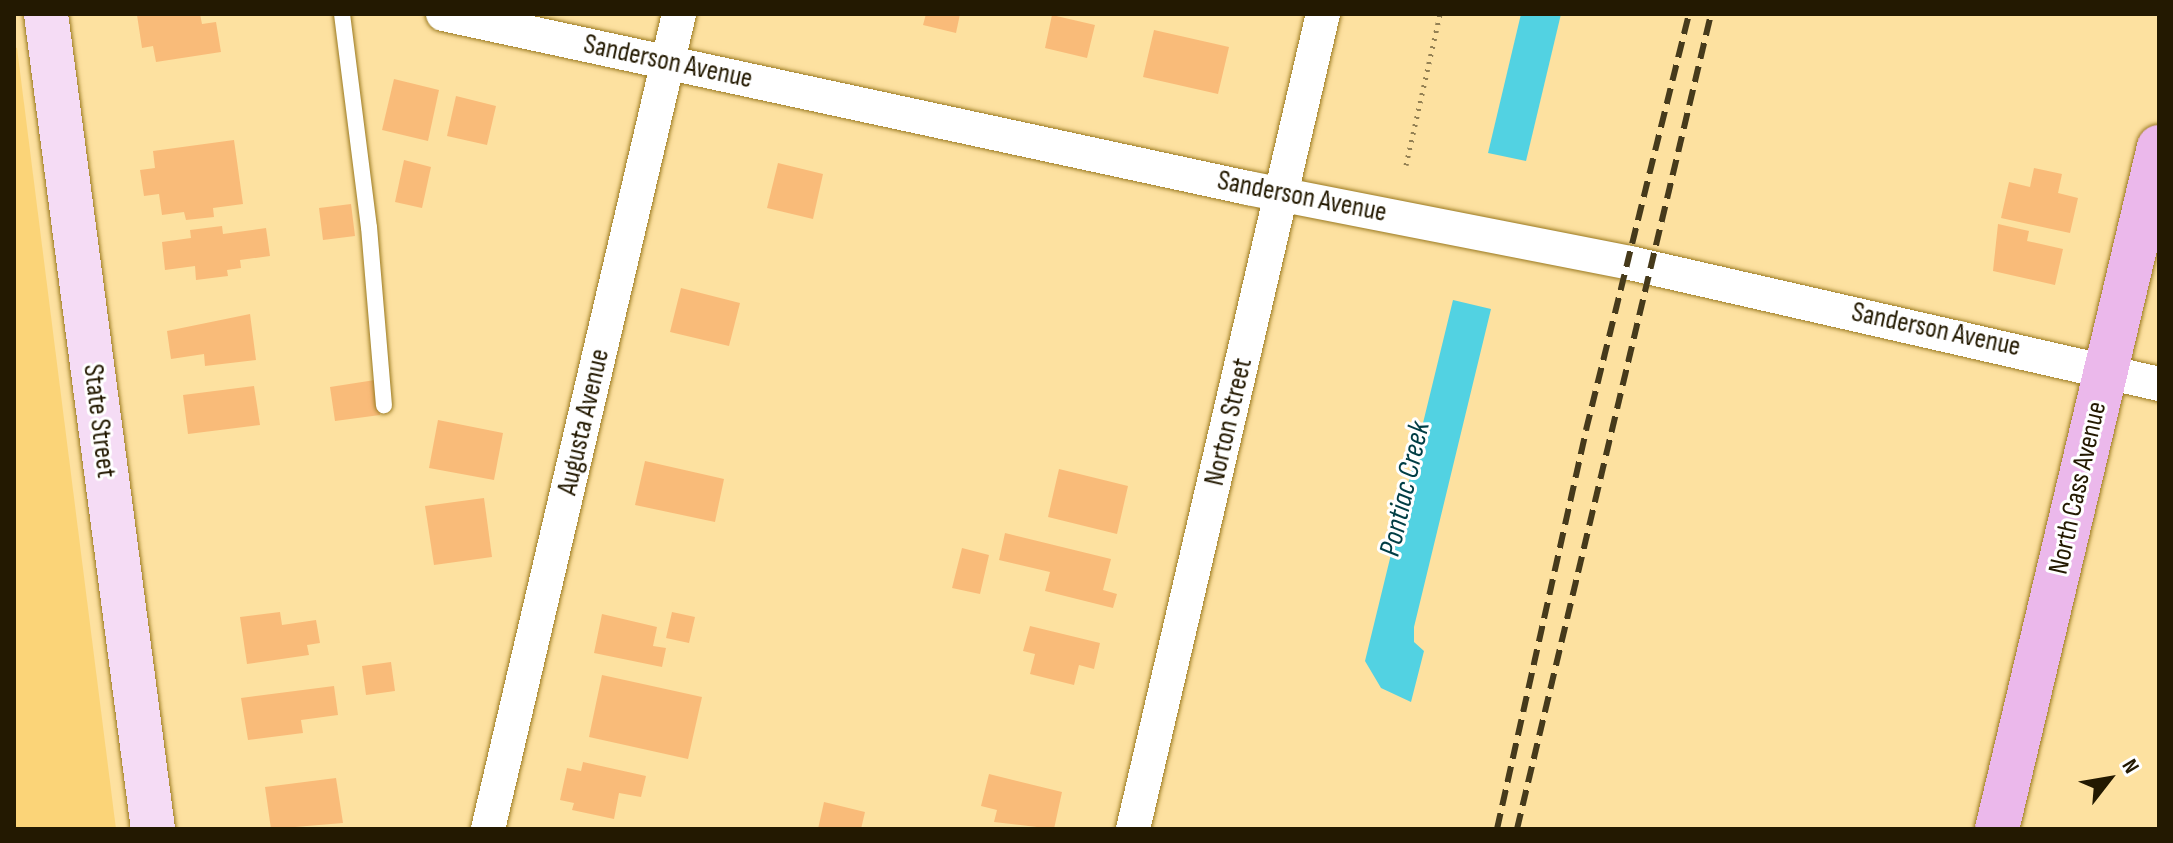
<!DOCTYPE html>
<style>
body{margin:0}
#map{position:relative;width:2173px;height:843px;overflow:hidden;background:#fde1a0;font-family:"Sofia Sans Condensed",sans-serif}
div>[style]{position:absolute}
.built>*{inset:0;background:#fbd478}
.water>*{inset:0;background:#52d2e2}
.building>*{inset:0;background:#f9bb79}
.path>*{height:5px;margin-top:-2.5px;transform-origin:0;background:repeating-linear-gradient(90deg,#938053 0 2px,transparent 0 8px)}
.roads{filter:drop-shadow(0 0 2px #9a7920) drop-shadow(0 0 2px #9a7920)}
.service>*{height:16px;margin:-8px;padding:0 8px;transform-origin:8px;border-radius:8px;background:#fff}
.minor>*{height:34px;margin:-17px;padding:0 17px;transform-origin:17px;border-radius:17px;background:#fff}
.secondary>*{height:44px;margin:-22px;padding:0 22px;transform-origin:22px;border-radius:22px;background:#f5dcf5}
.primary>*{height:44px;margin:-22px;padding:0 22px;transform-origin:22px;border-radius:22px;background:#ebb8eb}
.rail>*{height:6px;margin-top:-3px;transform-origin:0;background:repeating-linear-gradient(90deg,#463a1b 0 16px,transparent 0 24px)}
span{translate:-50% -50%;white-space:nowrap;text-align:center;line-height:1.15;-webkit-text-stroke:6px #fff;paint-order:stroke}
.street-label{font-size:28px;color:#231901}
.water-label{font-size:30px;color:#003d44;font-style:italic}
.frame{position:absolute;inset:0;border:16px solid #231901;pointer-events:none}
.north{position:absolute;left:2069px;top:739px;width:80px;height:80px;-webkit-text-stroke:6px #fff;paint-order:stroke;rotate:59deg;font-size:22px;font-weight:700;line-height:32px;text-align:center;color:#231901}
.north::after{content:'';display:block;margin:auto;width:28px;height:36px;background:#231901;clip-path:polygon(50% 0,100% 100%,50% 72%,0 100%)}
</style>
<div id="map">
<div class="built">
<div style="clip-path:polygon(14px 47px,17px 48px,116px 829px,14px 829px)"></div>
</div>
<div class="water">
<div style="clip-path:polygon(1521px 14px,1561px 14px,1526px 161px,1488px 153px)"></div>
<div style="clip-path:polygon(1453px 300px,1491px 309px,1414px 627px,1414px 642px,1424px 651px,1411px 702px,1381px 688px,1365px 661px)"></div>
</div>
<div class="building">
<div style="clip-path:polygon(200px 14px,202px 24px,216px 22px,221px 52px,156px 62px,153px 46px,142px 48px,137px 15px)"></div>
<div style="clip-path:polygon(926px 14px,960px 14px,956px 33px,923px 25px)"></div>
<div style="clip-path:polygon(1052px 15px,1095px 25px,1087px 58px,1045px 48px)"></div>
<div style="clip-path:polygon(1154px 30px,1229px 47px,1218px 94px,1143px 77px)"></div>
<div style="clip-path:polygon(394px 79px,439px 90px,428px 141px,382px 130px)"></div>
<div style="clip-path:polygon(456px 96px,496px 106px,487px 145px,447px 136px)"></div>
<div style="clip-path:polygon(234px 140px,243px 204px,213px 208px,214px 217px,186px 220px,184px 212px,162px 215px,159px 194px,144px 196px,140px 170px,155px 168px,153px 151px)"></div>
<div style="clip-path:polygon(404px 160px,431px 167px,422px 208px,395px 202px)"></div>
<div style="clip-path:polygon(778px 163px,823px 174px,813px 219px,767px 208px)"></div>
<div style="clip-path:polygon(2034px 168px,2062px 174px,2058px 193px,2078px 198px,2070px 233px,2001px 218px,2009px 182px,2030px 187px)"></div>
<div style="clip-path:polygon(351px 204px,355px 236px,323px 240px,319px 208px)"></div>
<div style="clip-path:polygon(1998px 224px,2029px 231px,2027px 241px,2063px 249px,2055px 285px,1993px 271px)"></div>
<div style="clip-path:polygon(222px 226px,223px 234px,266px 228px,270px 256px,240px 260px,241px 268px,227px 270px,228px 276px,196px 280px,195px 266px,165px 270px,162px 242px,191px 238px,190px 230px)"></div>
<div style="clip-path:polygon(681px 288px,740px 303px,729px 346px,670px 332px)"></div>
<div style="clip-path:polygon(250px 314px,256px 360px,205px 366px,204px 354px,171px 359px,167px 331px)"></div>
<div style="clip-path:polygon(375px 380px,380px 415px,335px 421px,330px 387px)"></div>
<div style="clip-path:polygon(254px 386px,260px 425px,188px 434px,183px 395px)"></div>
<div style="clip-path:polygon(438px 420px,503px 433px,494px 480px,429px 468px)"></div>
<div style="clip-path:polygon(645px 461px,724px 479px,715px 522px,635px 505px)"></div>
<div style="clip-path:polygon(1059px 469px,1128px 486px,1117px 534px,1048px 517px)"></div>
<div style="clip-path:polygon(484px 498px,492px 557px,434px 565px,425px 506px)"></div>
<div style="clip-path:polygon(1005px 533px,1111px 559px,1103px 590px,1117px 594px,1113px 608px,1045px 591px,1050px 572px,999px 560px)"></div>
<div style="clip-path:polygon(962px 548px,989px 555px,980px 594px,952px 588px)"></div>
<div style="clip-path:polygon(280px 612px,282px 625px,316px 620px,320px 643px,307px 645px,309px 655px,247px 664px,240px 617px)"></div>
<div style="clip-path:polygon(672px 612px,695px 617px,689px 643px,666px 638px)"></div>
<div style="clip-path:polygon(602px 614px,657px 627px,653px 646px,666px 648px,662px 667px,594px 653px)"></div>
<div style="clip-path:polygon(1030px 626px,1100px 643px,1094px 669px,1079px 665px,1074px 685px,1030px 674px,1035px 654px,1023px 651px)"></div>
<div style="clip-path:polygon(391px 662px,395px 691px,366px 695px,362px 666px)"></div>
<div style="clip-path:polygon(602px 675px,702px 697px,688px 759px,589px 737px)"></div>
<div style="clip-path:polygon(334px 686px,338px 715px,301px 720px,303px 733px,248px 740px,241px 698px)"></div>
<div style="clip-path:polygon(583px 762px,646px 776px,641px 797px,619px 793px,614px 819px,572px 810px,574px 803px,560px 800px,567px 768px,581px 771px)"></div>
<div style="clip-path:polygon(989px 774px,1062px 792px,1054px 829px,994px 822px,997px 810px,981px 806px)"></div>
<div style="clip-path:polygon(336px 778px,343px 823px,271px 829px,265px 787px)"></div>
<div style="clip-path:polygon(824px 802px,865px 812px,861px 829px,818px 829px)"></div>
</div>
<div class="path">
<div style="left:1406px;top:165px;width:155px;rotate:-77.3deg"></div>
</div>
<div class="roads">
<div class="service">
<div style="left:342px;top:14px;width:215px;rotate:82.8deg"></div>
<div style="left:369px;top:227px;width:179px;rotate:85.2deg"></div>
</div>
<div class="minor">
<div style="left:443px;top:14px;width:824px;rotate:12.2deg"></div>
<div style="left:1248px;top:188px;width:389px;rotate:11.1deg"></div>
<div style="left:1630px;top:263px;width:543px;rotate:12.88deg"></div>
<div style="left:488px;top:829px;width:837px;rotate:-76.81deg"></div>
<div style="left:1133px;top:829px;width:837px;rotate:-76.88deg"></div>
</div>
<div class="secondary">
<div style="left:46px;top:14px;width:822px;rotate:82.52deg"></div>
</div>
<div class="primary">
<div style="left:1997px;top:829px;width:701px;rotate:-76.64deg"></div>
</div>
</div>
<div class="rail">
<div style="left:1497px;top:829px;width:409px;rotate:-77.4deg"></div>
<div style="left:1586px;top:430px;width:429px;rotate:-76.1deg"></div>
<div style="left:1517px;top:829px;width:838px;rotate:-76.61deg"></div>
</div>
<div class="street-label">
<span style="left:668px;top:62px;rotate:12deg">Sanderson Avenue</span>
<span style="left:1302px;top:197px;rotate:11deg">Sanderson Avenue</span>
<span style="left:1936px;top:330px;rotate:12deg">Sanderson Avenue</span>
<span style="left:99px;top:421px;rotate:83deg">State Street</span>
<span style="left:584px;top:422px;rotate:-77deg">Augusta Avenue</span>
<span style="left:1229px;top:422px;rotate:-77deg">Norton Street</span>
<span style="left:2078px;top:488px;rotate:-77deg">North Cass Avenue</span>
</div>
<div class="water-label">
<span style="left:1405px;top:489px;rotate:-77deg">Pontiac Creek</span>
</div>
<div class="frame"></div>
<div class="north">N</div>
</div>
